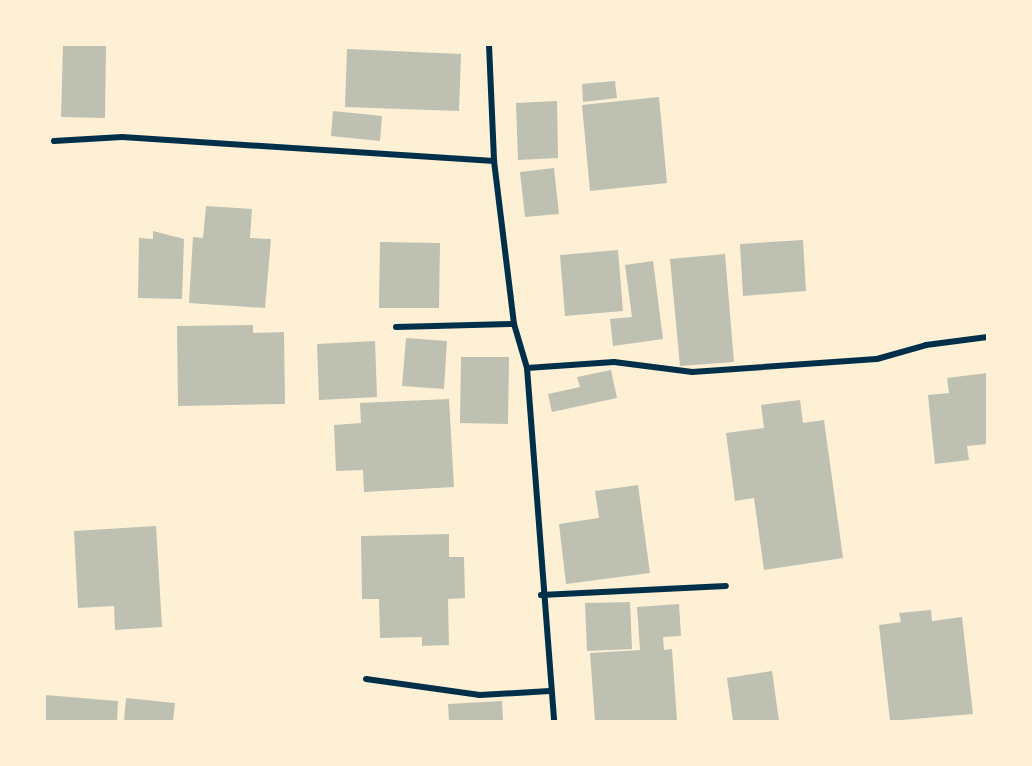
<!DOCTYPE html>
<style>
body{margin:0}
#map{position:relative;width:1032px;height:766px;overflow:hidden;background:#fdf0d5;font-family:Commissioner,sans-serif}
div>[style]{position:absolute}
.building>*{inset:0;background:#bec0b2}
.minor>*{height:6px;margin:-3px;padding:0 3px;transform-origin:3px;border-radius:3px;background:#003049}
span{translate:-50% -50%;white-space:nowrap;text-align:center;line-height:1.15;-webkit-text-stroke:4.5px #fdf0d5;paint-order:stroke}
.frame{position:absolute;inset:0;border:46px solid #fdf0d5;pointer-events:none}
</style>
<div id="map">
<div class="building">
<div style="clip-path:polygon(63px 45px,106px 45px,105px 118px,61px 117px)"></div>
<div style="clip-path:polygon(347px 49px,461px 54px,459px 111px,345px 107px)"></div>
<div style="clip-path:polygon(615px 81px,617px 98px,583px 102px,582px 84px)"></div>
<div style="clip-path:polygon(659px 97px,667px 183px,590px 191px,582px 105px)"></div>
<div style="clip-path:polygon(557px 101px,558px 158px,518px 160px,516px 103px)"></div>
<div style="clip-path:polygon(333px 111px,382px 116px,380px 141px,331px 136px)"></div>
<div style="clip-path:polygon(554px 168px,559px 214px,525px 217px,520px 172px)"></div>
<div style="clip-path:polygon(206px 206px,252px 209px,250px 238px,271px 239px,265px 308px,189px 303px,193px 237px,203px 238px)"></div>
<div style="clip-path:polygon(153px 231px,184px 239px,182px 299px,138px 298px,139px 238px,153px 239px)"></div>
<div style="clip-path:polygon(803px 240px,806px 291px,743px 296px,740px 244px)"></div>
<div style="clip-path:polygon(380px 242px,440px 243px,439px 308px,379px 308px)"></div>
<div style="clip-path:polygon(618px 250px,623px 311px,565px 316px,560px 255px)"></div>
<div style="clip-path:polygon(725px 254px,734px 362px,680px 366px,670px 259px)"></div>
<div style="clip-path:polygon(653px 261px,663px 339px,613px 346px,610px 319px,632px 317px,625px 265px)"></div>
<div style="clip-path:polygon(253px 325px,253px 333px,284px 332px,285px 404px,178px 406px,177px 326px)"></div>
<div style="clip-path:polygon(406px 338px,447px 341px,444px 389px,402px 386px)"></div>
<div style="clip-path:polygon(375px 341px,377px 397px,319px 400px,317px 344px)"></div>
<div style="clip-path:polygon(461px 357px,509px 357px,508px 424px,460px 423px)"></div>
<div style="clip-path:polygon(611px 370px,617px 398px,552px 412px,548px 394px,580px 387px,577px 377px)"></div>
<div style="clip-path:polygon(987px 373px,987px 444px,967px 446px,969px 460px,935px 464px,928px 395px,949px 393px,947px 378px)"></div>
<div style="clip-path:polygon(449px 399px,454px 487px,364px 492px,363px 470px,336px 471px,334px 425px,361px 423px,360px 403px)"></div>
<div style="clip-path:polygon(800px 400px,803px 423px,824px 420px,843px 558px,764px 570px,754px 498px,735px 501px,726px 433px,764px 428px,761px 405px)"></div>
<div style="clip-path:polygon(638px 485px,650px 573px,566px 584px,559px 524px,599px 518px,595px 491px)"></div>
<div style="clip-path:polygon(156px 526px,162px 627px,115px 630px,114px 606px,78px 608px,74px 531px)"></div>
<div style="clip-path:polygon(449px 534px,449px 557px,464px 557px,465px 598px,448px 599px,449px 645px,422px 646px,422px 637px,380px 638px,379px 599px,362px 599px,361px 536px)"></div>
<div style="clip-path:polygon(630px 602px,632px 649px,587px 651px,585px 603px)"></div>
<div style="clip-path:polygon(679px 604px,681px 636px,663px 637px,664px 650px,672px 649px,677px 721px,595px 721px,590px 653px,640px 650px,637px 607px)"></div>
<div style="clip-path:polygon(931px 610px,932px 621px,962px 617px,973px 714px,890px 721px,879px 625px,901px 622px,899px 613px)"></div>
<div style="clip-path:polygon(772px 671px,779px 721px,733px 721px,727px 678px)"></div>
<div style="clip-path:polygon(45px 695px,118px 701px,117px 721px,45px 721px)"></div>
<div style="clip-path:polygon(126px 698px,175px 703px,173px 721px,124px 721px)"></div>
<div style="clip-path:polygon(502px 701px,503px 721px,449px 721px,448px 704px)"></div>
</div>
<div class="minor">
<div style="left:489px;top:45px;width:116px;rotate:87.5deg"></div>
<div style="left:494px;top:161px;width:164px;rotate:83deg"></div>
<div style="left:514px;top:324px;width:46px;rotate:73.5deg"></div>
<div style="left:527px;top:368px;width:354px;rotate:85.6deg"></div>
<div style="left:54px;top:141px;width:68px;rotate:-3.4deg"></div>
<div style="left:122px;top:137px;width:373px;rotate:3.7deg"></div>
<div style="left:396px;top:327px;width:118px;rotate:-1.5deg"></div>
<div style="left:527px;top:368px;width:87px;rotate:-3.9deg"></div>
<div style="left:614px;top:362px;width:79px;rotate:7.3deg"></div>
<div style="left:692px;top:372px;width:185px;rotate:-4deg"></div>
<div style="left:877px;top:359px;width:51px;rotate:-15.9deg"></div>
<div style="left:926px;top:345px;width:62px;rotate:-7.5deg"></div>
<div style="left:541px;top:595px;width:185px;rotate:-2.8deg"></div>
<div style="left:366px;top:679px;width:115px;rotate:8deg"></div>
<div style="left:480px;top:695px;width:70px;rotate:-3.3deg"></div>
</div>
<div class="frame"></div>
</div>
